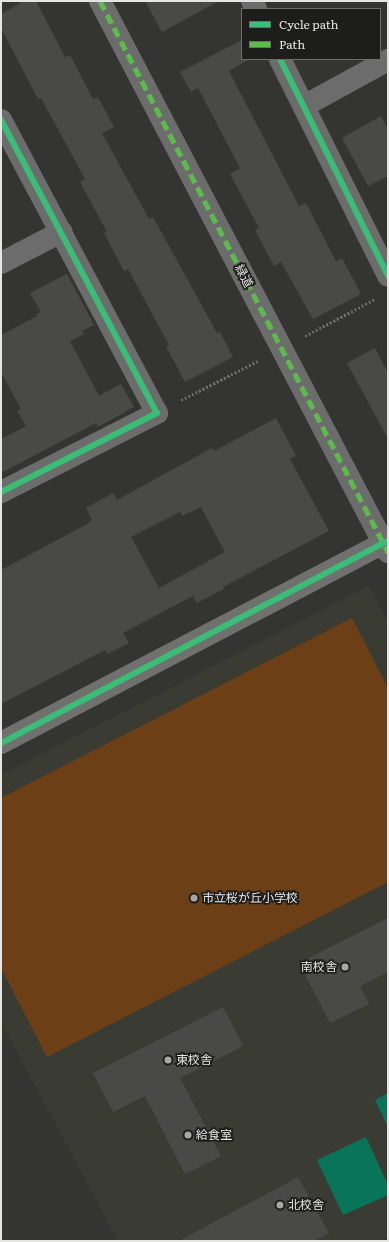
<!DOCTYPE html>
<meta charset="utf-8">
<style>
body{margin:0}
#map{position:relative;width:389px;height:1242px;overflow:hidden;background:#343533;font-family:Literata,"Noto Sans JP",serif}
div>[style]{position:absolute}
.built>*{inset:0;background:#3a3c33}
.green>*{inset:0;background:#6c3f16}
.water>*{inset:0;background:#09745a}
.building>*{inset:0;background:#494a48}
.path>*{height:2.5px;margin-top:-1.25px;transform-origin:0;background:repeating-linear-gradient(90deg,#6f6f6e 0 2px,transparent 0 4px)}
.street>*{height:22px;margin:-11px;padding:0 11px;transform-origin:11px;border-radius:11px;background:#6c6c6c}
.secondary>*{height:22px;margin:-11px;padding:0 11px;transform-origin:11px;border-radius:11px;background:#70706e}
.quiet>*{height:5px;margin-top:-2.5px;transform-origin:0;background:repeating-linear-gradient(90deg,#5cbc4b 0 10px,transparent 0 15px)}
.cycleway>*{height:6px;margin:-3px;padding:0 3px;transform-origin:3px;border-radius:3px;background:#3abd76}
.dots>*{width:11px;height:11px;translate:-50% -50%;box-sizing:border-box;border:2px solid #1d1d1b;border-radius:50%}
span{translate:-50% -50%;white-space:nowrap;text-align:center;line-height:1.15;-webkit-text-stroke:3.5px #1d1d1b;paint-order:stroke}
.street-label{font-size:12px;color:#e5e5e3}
.poi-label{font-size:12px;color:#e5e5e3}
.left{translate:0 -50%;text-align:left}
.right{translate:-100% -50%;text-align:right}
.frame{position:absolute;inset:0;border:2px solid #e5e5e3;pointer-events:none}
.legend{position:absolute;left:241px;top:8px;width:140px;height:52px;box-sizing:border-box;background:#1d1d1b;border:1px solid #6d6d6b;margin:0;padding:5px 7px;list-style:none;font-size:12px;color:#e5e5e3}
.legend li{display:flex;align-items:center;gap:8px;height:20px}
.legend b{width:20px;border:1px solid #6d6d6b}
</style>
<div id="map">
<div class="built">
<div style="clip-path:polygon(369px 586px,388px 622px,388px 1237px,380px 1241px,118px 1241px,1px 1022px,1px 775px)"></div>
</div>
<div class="green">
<div style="clip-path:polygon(352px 618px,388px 688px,388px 882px,47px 1057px,1px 968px,1px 798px)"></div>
</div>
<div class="water">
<div style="clip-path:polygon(388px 1093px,388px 1127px,375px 1100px)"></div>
<div style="clip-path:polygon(366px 1137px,388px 1185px,388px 1195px,343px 1215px,317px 1160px)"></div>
</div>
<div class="building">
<div style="clip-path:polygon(24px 1px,36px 1px,65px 57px,70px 55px,93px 99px,98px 97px,114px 127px,102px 133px,149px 219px,153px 217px,217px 333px,220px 332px,233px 357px,185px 382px,166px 346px,169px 345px,128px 269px,124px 271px,104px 233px,107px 232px,80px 182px,85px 179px,41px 98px,38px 99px,1px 28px,1px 14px)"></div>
<div style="clip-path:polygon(145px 1px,219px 1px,162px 32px)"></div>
<div style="clip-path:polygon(242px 40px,242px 59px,250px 59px,229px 71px,299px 206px,306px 203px,336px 261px,342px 258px,361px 294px,313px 319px,281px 262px,274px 266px,255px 230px,259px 228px,230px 174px,240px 168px,198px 88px,191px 92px,180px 72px)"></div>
<div style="clip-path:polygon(381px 116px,388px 130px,388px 176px,368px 186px,342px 138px)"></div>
<div style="clip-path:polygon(67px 274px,94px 325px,82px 331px,84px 334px,70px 341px,99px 396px,121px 384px,134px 407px,98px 427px,96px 423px,1px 473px,1px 439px,26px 426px,17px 411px,21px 409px,1px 372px,1px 335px,37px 316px,36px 314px,41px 312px,30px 293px)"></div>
<div style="clip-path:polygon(375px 348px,388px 373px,388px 439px,347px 363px)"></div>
<div style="clip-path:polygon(evenodd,276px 418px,296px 456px,290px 459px,329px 531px,223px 587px,224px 589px,197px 603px,193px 596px,123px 633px,129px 643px,107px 654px,105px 650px,1px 704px,1px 570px,89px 523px,88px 522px,92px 520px,86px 508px,113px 493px,117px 500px,212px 448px,214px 451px,276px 418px,201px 507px,225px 552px,159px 588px,131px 537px,180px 512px,182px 516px,201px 507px)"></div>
<div style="clip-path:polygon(388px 918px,388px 972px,360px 986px,369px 1004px,330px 1023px,299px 963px)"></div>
<div style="clip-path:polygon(223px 1007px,243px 1046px,180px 1078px,221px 1156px,185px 1174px,145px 1096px,113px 1112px,93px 1073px)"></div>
<div style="clip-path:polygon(298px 1177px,329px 1233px,314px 1241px,179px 1241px)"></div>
</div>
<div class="path">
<div style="left:305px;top:336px;width:79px;rotate:-27.9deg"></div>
<div style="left:181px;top:400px;width:86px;rotate:-26.9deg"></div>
</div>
<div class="street">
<div style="left:100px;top:1px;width:622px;rotate:62.4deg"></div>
<div style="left:252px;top:1px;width:9px;rotate:63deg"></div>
<div style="left:280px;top:59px;width:242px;rotate:63.5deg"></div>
<div style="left:304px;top:106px;width:96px;rotate:-28.7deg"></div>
<div style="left:1px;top:120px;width:332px;rotate:62deg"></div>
<div style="left:157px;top:413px;width:175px;rotate:153.1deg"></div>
<div style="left:1px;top:263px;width:68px;rotate:-27.3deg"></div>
</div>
<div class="secondary">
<div style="left:1px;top:743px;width:437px;rotate:-27.6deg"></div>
</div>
<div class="quiet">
<div style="left:100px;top:1px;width:622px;rotate:62.4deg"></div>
</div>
<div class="cycleway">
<div style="left:280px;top:59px;width:242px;rotate:63.5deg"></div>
<div style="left:1px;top:120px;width:332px;rotate:62deg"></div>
<div style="left:157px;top:413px;width:175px;rotate:153.1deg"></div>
<div style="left:1px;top:743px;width:437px;rotate:-27.6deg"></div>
</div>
<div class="dots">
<div style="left:194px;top:898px;background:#a7a7a5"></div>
<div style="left:345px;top:967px;background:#a7a7a5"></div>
<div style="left:168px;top:1060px;background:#a7a7a5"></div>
<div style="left:188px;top:1135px;background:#a7a7a5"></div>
<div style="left:280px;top:1205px;background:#a7a7a5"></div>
</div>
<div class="street-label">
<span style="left:244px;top:276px;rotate:62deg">緑道</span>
</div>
<div class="poi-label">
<span class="left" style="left:202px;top:898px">市立桜が丘小学校</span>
<span class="right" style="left:337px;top:967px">南校舎</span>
<span class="left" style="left:176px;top:1060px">東校舎</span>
<span class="left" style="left:196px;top:1135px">給食室</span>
<span class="left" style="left:288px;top:1205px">北校舎</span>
</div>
<div class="frame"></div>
<ul class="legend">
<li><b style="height:5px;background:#3abd76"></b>Cycle path</li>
<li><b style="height:5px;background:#5cbc4b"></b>Path</li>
</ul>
</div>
